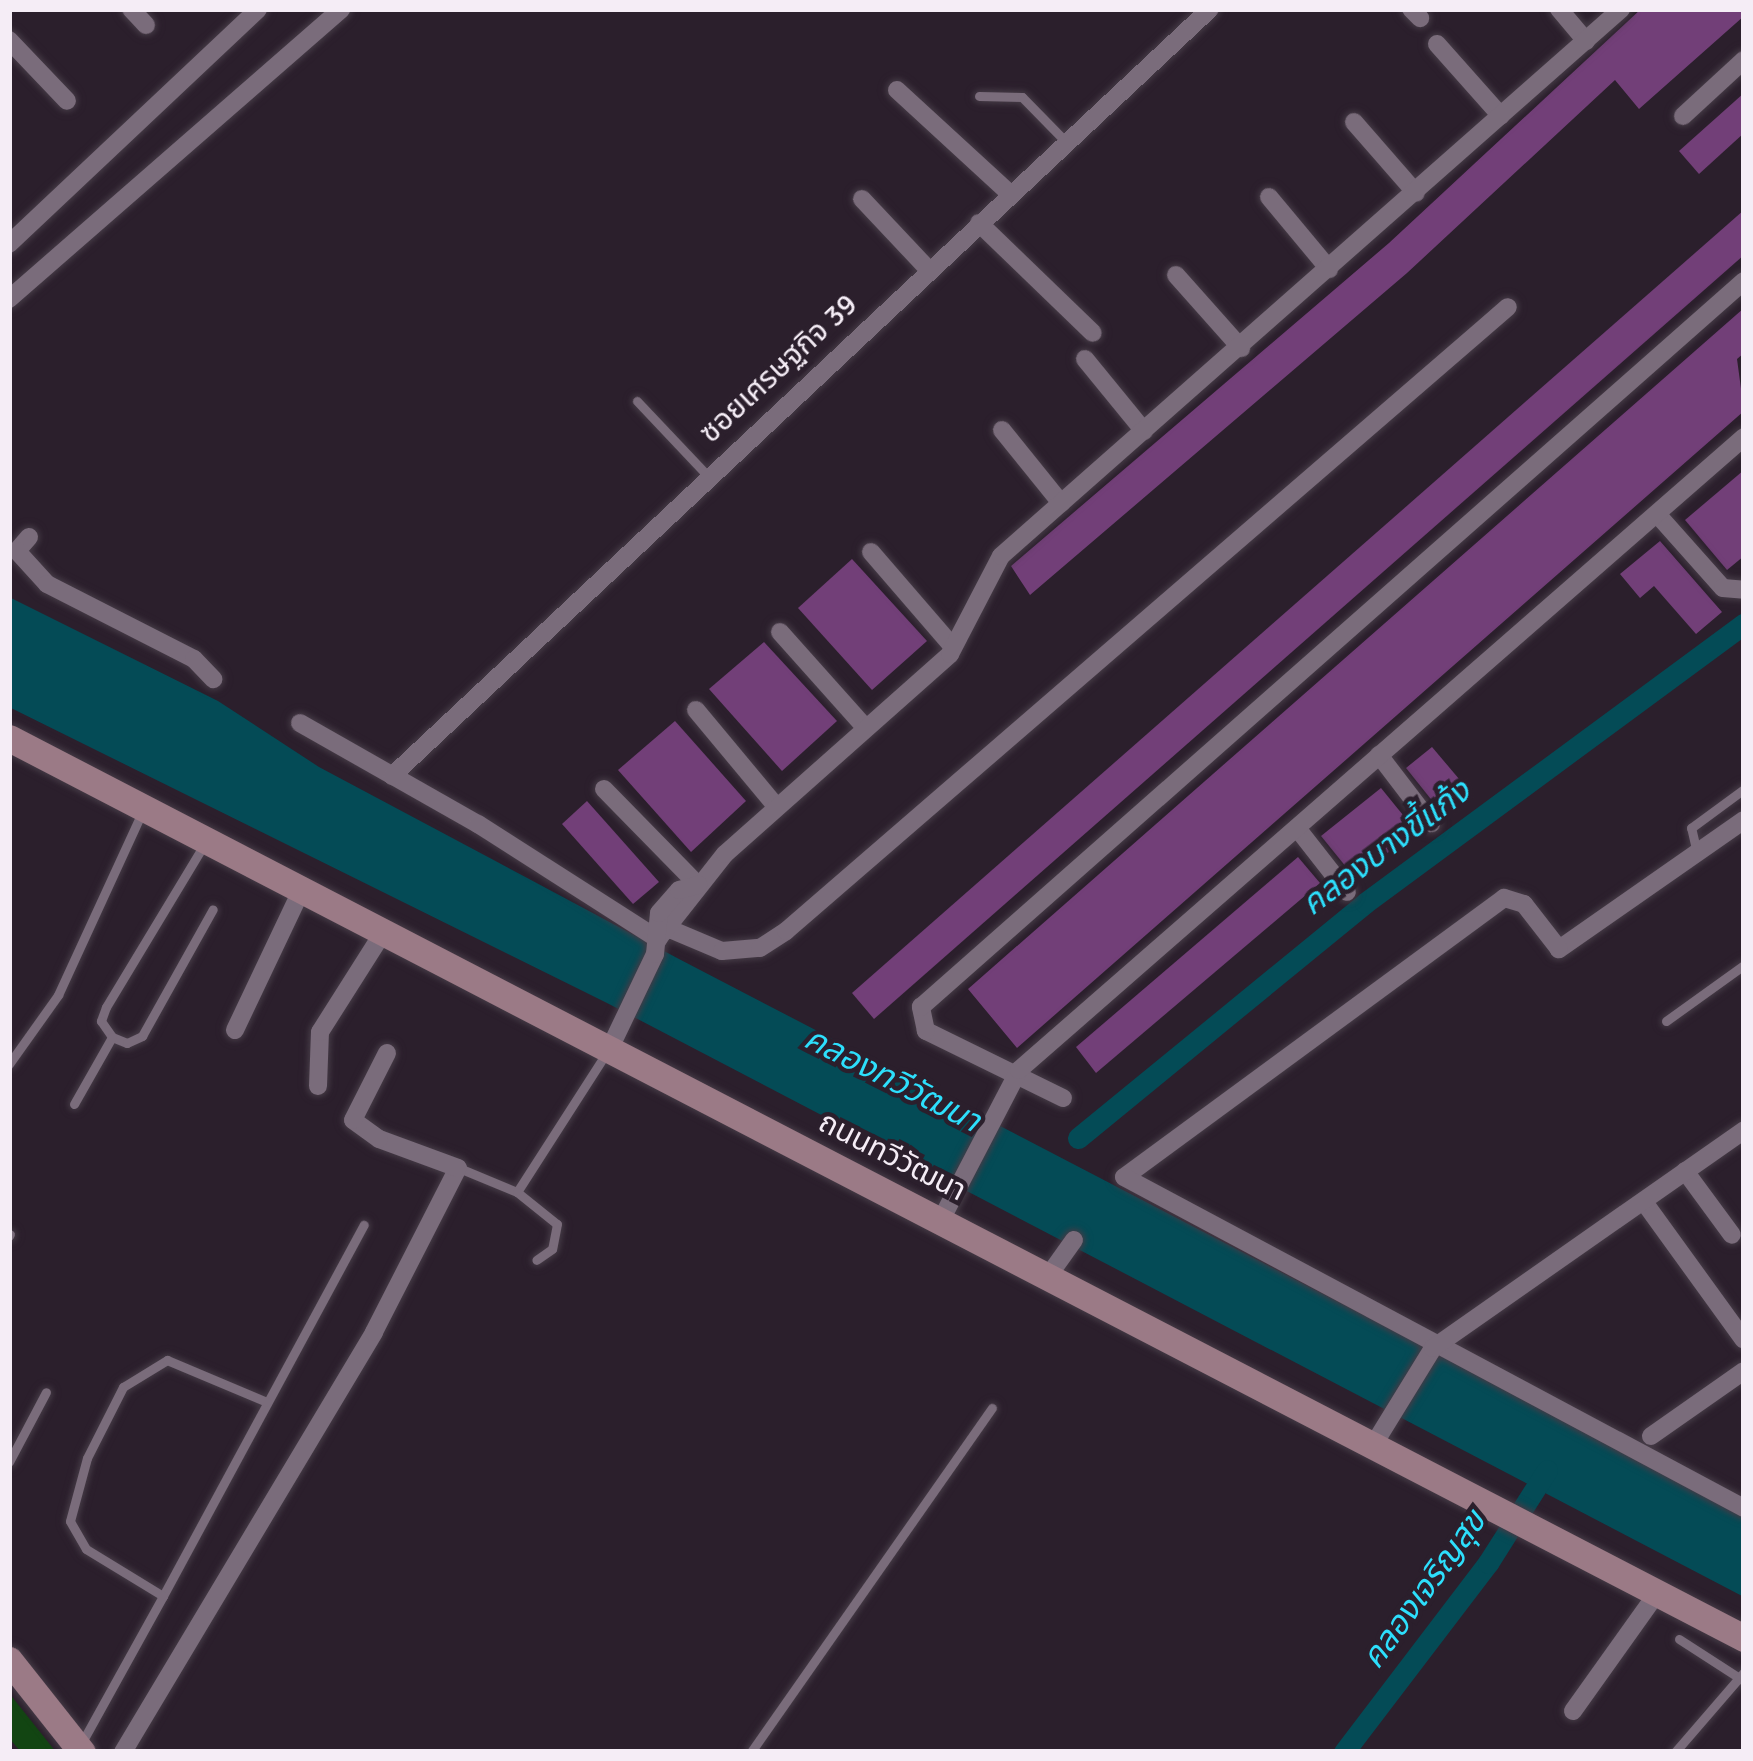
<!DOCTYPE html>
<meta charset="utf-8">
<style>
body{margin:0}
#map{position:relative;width:1753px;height:1761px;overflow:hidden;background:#2b1f2c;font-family:Signika,"Noto Sans Thai",sans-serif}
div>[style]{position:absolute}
.green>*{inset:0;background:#124512}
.water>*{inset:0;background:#044b56}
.canal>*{height:21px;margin:-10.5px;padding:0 10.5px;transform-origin:10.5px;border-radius:10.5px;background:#044b56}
.building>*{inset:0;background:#723f78}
.roads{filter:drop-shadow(0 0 3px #453b46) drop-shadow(0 0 3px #453b46)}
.lane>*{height:9px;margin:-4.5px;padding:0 4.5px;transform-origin:4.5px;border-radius:4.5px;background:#7a6c7b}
.street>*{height:18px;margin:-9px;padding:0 9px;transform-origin:9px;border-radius:9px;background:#7a6c7b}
.secondary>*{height:27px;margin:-13.5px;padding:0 13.5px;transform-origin:13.5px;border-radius:13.5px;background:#9b7a86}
span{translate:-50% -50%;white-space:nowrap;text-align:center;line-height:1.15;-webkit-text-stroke:9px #2b1f2c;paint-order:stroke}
.street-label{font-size:30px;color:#f5edf6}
.water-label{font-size:33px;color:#2ddffc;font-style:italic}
.frame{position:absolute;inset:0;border:12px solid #f5edf6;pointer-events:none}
</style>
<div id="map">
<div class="green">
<div style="clip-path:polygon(9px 1693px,56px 1752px,21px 1752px,9px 1738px)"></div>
</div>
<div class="water">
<div style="clip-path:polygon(9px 597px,218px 701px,319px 767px,679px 959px,1744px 1513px,1744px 1597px,607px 1003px,9px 707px)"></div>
</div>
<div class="canal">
<div style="left:1078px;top:1138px;width:371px;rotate:-39.3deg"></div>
<div style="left:1365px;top:903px;width:471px;rotate:-36.4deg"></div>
<div style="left:1344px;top:1752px;width:238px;rotate:-52.7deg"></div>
<div style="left:1488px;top:1563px;width:110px;rotate:-57.6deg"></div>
</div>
<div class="building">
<div style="clip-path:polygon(1641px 9px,1744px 9px,1744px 16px,1639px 109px,1615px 80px,1407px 273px,1030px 595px,1011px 566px,1389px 243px)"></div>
<div style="clip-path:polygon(1744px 93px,1744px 133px,1699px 174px,1679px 151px)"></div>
<div style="clip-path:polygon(1744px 210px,1744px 255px,874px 1019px,852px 993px)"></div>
<div style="clip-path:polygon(1744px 308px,1744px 353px,1737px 359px,1744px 411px,1017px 1048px,968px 989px)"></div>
<div style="clip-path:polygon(1744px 470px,1744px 556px,1727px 570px,1685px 520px)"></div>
<div style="clip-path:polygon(1660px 541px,1722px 612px,1696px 634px,1654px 586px,1640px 598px,1620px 574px)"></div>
<div style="clip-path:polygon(852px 559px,927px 641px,872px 690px,798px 608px)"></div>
<div style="clip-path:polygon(764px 642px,837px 721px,782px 771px,709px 689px)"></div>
<div style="clip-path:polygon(675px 721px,746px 801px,691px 852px,618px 770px)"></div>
<div style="clip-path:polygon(1432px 747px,1465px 786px,1438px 808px,1406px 768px)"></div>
<div style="clip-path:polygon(1381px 788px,1416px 831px,1355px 878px,1321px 836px)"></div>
<div style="clip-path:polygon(587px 801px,659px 882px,633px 904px,562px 824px)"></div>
<div style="clip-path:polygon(1298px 857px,1320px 883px,1096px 1073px,1076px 1047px)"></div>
</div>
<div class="roads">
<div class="lane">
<div style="left:979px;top:96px;width:43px;rotate:1.3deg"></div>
<div style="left:1022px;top:97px;width:63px;rotate:45.6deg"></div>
<div style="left:637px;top:401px;width:103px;rotate:46.6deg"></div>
<div style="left:205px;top:843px;width:192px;rotate:121.1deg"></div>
<div style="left:106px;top:1007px;width:15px;rotate:110deg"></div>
<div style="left:101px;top:1021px;width:19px;rotate:55deg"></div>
<div style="left:112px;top:1037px;width:16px;rotate:22deg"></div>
<div style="left:127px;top:1043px;width:17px;rotate:-25deg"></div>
<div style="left:142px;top:1036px;width:145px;rotate:-60.8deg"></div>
<div style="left:1697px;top:853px;width:26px;rotate:-103deg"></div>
<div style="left:1691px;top:828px;width:66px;rotate:-36.3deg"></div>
<div style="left:1666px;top:1021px;width:96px;rotate:-35.7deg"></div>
<div style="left:9px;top:1064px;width:85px;rotate:-54.6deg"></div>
<div style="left:58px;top:995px;width:204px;rotate:-65.3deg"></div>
<div style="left:74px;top:1104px;width:77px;rotate:-60.4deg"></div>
<div style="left:459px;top:1168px;width:63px;rotate:22.5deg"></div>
<div style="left:517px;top:1192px;width:166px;rotate:-57.3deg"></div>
<div style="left:517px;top:1192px;width:51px;rotate:38.7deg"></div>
<div style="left:557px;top:1224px;width:25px;rotate:101deg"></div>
<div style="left:552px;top:1249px;width:19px;rotate:145deg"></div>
<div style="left:9px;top:1236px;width:2px;rotate:-63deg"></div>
<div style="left:9px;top:1462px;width:79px;rotate:-62.1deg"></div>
<div style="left:163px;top:1596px;width:422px;rotate:-61.6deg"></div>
<div style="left:1679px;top:1639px;width:77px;rotate:32.9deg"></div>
<div style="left:81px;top:1744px;width:169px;rotate:-61deg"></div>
<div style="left:163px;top:1596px;width:90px;rotate:-148.6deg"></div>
<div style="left:86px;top:1549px;width:32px;rotate:-120deg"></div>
<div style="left:70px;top:1521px;width:65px;rotate:-74.9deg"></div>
<div style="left:87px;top:1458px;width:80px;rotate:-63.1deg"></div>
<div style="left:123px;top:1387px;width:52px;rotate:-31.5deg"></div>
<div style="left:167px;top:1360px;width:108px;rotate:22.8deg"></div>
<div style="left:751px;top:1752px;width:420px;rotate:-55deg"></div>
<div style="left:1675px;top:1752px;width:106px;rotate:-49.2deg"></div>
</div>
<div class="street">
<div style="left:131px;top:9px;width:22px;rotate:47deg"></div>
<div style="left:1411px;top:9px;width:13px;rotate:45deg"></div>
<div style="left:1559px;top:9px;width:42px;rotate:49.8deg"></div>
<div style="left:9px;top:40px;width:84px;rotate:46.4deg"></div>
<div style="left:1437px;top:44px;width:96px;rotate:48.4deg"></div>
<div style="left:897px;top:90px;width:154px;rotate:42.6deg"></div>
<div style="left:1683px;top:116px;width:83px;rotate:-42.6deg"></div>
<div style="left:1354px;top:122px;width:94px;rotate:48.9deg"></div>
<div style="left:1269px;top:197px;width:94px;rotate:50.2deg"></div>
<div style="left:862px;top:199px;width:98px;rotate:46.7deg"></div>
<div style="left:979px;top:223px;width:158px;rotate:44deg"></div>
<div style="left:9px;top:244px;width:342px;rotate:-43.3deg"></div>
<div style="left:1176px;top:275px;width:98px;rotate:48.3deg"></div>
<div style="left:9px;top:299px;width:441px;rotate:-41.1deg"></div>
<div style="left:1085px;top:359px;width:93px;rotate:50.7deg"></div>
<div style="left:1002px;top:430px;width:94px;rotate:51.1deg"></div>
<div style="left:1657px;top:514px;width:99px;rotate:48.3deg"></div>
<div style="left:1723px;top:588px;width:21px;rotate:5deg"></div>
<div style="left:29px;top:537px;width:18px;rotate:131deg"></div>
<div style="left:17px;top:551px;width:45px;rotate:47.7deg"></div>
<div style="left:47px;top:584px;width:165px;rotate:27deg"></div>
<div style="left:194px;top:659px;width:28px;rotate:46deg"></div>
<div style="left:871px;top:552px;width:125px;rotate:49.2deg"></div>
<div style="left:780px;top:632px;width:127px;rotate:48.2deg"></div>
<div style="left:696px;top:710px;width:125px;rotate:50.2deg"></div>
<div style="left:300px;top:723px;width:205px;rotate:29.6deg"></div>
<div style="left:478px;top:824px;width:214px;rotate:32.6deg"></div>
<div style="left:1379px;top:755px;width:86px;rotate:52.6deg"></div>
<div style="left:392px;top:776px;width:1121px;rotate:-43.16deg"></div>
<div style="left:604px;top:789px;width:134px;rotate:45.6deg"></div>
<div style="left:1744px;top:820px;width:226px;rotate:145.1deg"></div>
<div style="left:1559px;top:949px;width:57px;rotate:-127.9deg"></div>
<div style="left:1524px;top:904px;width:21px;rotate:-163deg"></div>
<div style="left:1504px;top:898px;width:471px;rotate:143.7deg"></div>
<div style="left:1124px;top:1177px;width:703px;rotate:28.1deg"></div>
<div style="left:1297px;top:828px;width:81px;rotate:52deg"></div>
<div style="left:672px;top:930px;width:54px;rotate:22.8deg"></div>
<div style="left:722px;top:951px;width:38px;rotate:-5deg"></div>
<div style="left:760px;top:948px;width:31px;rotate:-33deg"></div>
<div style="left:786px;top:931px;width:954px;rotate:-40.84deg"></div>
<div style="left:658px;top:939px;width:108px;rotate:-51.8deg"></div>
<div style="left:725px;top:854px;width:301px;rotate:-41.6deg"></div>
<div style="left:950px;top:654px;width:110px;rotate:-62.5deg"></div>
<div style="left:1001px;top:556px;width:827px;rotate:-41.42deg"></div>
<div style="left:235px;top:1030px;width:154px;rotate:-64.6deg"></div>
<div style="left:610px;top:1048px;width:104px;rotate:-64.4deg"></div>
<div style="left:655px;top:954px;width:41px;rotate:-84.4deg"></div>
<div style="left:659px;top:913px;width:30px;rotate:-49deg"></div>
<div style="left:679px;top:890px;width:20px;rotate:-15deg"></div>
<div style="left:318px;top:1086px;width:54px;rotate:-87.9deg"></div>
<div style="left:320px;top:1032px;width:120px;rotate:-57.6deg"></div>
<div style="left:1063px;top:1098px;width:153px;rotate:-153.9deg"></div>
<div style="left:926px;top:1031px;width:25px;rotate:-102deg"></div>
<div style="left:921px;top:1007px;width:1097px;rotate:-41.42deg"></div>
<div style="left:1685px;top:1171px;width:79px;rotate:53.7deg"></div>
<div style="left:1644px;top:1202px;width:170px;rotate:54.1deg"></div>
<div style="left:941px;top:1220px;width:169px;rotate:-62.5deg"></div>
<div style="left:1019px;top:1070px;width:962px;rotate:-41.12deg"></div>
<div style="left:1049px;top:1275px;width:43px;rotate:-54.5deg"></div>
<div style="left:1651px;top:1436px;width:113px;rotate:-35deg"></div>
<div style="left:1374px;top:1444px;width:113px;rotate:-58.4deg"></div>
<div style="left:1433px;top:1348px;width:380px;rotate:-35deg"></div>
<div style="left:1573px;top:1711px;width:146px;rotate:-54.5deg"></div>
<div style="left:123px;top:1752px;width:489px;rotate:-59.1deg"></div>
<div style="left:374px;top:1332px;width:184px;rotate:-62.9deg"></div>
<div style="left:458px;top:1168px;width:84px;rotate:-159.8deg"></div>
<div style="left:379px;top:1139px;width:32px;rotate:-144deg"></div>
<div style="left:353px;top:1120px;width:75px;rotate:-63.1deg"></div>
</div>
<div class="secondary">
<div style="left:9px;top:738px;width:1955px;rotate:27.42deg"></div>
<div style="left:9px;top:1660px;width:117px;rotate:51.6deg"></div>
</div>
</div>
<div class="street-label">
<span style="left:779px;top:369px;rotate:-43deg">ซอยเศรษฐกิจ 39</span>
<span style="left:892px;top:1157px;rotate:27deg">ถนนทวีวัฒนา</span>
</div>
<div class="water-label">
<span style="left:1386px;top:848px;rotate:-37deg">คลองบางขี้แก้ง</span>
<span style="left:892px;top:1080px;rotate:27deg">คลองทวีวัฒนา</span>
<span style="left:1424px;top:1590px;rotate:-54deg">คลองเจริญสุข</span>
</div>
<div class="frame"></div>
</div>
